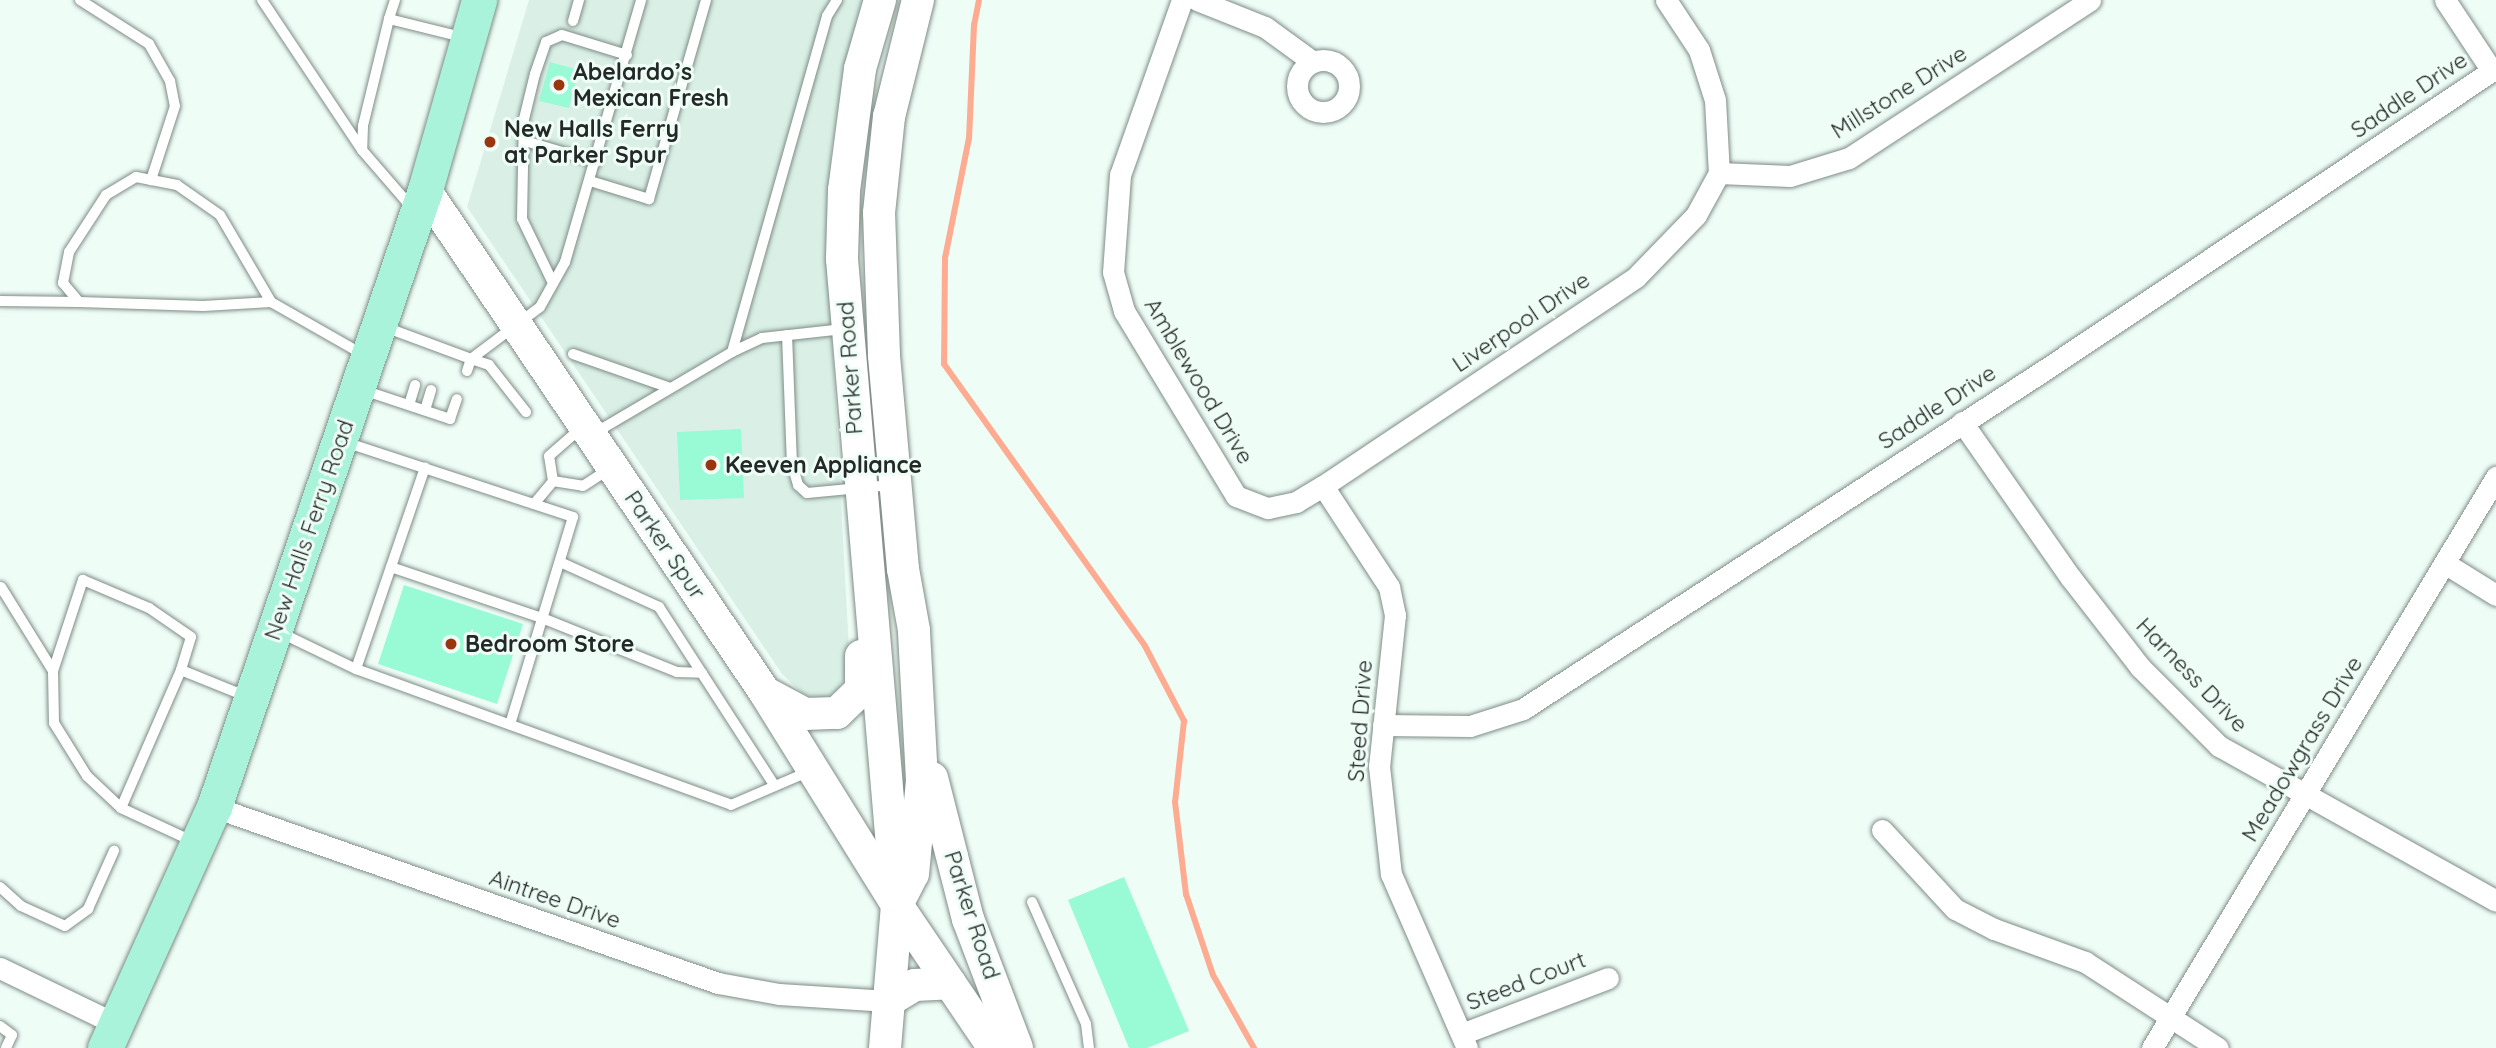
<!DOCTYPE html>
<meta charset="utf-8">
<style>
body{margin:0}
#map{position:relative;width:2496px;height:1048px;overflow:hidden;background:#effdf7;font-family:Quicksand,sans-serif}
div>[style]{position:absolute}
.built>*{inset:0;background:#daf0e7}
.stream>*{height:6px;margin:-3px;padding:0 3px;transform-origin:3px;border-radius:3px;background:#fdab91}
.building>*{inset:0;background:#99fad6}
.roads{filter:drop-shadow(0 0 2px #7f8c86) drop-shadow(0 0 2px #7f8c86)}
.lane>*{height:10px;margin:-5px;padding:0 5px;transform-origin:5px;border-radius:5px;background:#fff}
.street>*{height:21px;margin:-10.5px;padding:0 10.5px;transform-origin:10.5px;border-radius:10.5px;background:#fff}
.street>.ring{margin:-10.5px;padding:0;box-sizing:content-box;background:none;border:21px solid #fff;border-radius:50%}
.secondary>*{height:32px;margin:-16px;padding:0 16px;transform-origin:16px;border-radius:16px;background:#fff}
.primary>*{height:35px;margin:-17.5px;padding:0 17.5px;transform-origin:17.5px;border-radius:17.5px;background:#a9f3da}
.dots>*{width:19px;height:19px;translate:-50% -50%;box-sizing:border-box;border:4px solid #effdf7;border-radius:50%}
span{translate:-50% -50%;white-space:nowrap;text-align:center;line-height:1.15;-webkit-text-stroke:6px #effdf7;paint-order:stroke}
.poi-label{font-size:23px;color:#242927;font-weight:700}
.left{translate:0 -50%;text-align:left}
.street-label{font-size:23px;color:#242927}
</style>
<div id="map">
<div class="built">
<div style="clip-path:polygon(529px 0,862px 0,843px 72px,831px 154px,827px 246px,849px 649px,847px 674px,837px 691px,820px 699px,803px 694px,782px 674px,467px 207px)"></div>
</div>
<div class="stream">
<div style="left:979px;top:0;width:25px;rotate:101deg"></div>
<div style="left:974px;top:25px;width:113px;rotate:92.5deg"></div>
<div style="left:969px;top:138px;width:122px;rotate:101.3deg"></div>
<div style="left:945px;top:258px;width:106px;rotate:90.5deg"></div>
<div style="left:944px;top:364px;width:346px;rotate:54.5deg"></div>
<div style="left:1145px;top:646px;width:85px;rotate:62.5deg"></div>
<div style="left:1184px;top:721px;width:81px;rotate:96.3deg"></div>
<div style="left:1175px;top:802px;width:93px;rotate:83.2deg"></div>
<div style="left:1186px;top:894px;width:85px;rotate:71.6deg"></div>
<div style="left:1213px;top:975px;width:84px;rotate:60.7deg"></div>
</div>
<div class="building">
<div style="clip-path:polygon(550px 62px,579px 70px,569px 108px,539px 101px)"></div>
<div style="clip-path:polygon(741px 429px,744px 498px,680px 500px,677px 432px)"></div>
<div style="clip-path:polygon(404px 585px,523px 624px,497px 704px,378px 664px)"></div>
<div style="clip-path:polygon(1124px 877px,1189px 1031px,1147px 1048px,1129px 1048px,1068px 900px)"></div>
</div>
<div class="roads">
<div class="lane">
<div style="left:80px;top:0;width:82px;rotate:32.5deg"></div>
<div style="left:149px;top:44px;width:43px;rotate:60.4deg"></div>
<div style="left:170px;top:81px;width:25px;rotate:79deg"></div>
<div style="left:175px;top:106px;width:78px;rotate:108deg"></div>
<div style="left:262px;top:0;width:180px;rotate:56.3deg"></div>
<div style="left:395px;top:0;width:20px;rotate:108deg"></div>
<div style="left:389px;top:19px;width:75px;rotate:13.9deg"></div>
<div style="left:389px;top:19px;width:110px;rotate:103.7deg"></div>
<div style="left:363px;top:126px;width:24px;rotate:92deg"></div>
<div style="left:362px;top:150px;width:77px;rotate:49.2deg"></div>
<div style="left:573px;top:21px;width:22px;rotate:-74deg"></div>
<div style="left:525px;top:141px;width:74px;rotate:16.5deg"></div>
<div style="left:590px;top:181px;width:62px;rotate:17deg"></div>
<div style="left:649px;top:199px;width:207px;rotate:-74deg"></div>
<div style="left:553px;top:283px;width:71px;rotate:-115.8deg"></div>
<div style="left:522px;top:219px;width:100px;rotate:-88.9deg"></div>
<div style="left:524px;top:119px;width:46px;rotate:-76.3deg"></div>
<div style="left:535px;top:74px;width:34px;rotate:-71deg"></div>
<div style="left:546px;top:42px;width:17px;rotate:-24deg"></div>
<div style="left:562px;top:35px;width:68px;rotate:17.1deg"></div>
<div style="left:0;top:301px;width:79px;rotate:0.7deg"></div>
<div style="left:271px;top:302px;width:68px;rotate:176.6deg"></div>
<div style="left:203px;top:306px;width:124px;rotate:-178.2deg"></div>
<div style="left:79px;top:302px;width:25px;rotate:-130deg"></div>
<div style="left:63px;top:283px;width:32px;rotate:-79deg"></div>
<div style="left:69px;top:252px;width:68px;rotate:-57deg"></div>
<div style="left:106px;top:195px;width:35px;rotate:-31deg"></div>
<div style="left:136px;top:177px;width:42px;rotate:11deg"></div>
<div style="left:177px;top:185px;width:52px;rotate:34.9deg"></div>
<div style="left:220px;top:215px;width:101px;rotate:59.6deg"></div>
<div style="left:271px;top:302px;width:105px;rotate:29.7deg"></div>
<div style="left:382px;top:326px;width:95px;rotate:20.3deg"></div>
<div style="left:471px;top:359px;width:86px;rotate:-37deg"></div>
<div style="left:540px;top:307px;width:51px;rotate:-60.9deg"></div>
<div style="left:565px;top:262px;width:273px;rotate:-73.8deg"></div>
<div style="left:787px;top:335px;width:129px;rotate:87.8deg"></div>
<div style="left:792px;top:464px;width:22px;rotate:74deg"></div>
<div style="left:798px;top:485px;width:12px;rotate:42deg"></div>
<div style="left:807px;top:493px;width:85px;rotate:-5.4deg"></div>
<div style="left:732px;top:352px;width:33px;rotate:-25deg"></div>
<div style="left:762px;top:338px;width:82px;rotate:-6.3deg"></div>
<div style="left:573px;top:354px;width:103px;rotate:19.3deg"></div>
<div style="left:467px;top:371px;width:13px;rotate:-72deg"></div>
<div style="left:471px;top:359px;width:19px;rotate:18deg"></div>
<div style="left:489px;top:365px;width:60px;rotate:51.8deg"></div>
<div style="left:363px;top:390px;width:92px;rotate:18.4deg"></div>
<div style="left:450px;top:419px;width:21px;rotate:-71deg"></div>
<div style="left:409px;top:405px;width:21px;rotate:-73deg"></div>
<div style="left:425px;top:410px;width:21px;rotate:-73deg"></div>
<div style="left:593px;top:434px;width:161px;rotate:-30.5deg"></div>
<div style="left:732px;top:352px;width:349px;rotate:-74.2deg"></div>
<div style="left:827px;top:16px;width:19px;rotate:-58deg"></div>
<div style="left:345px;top:442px;width:240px;rotate:18.2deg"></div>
<div style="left:573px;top:517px;width:216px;rotate:106.9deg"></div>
<div style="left:553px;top:481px;width:30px;rotate:9deg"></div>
<div style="left:583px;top:486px;width:33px;rotate:-33deg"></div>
<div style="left:534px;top:504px;width:30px;rotate:-50deg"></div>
<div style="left:553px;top:481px;width:25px;rotate:-99deg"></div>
<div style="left:549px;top:456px;width:43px;rotate:-41.2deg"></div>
<div style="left:560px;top:562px;width:109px;rotate:24.4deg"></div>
<div style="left:659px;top:607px;width:213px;rotate:57.1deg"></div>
<div style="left:391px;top:567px;width:159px;rotate:18.7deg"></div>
<div style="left:542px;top:618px;width:145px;rotate:21.8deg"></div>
<div style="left:677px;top:672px;width:25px;rotate:2deg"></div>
<div style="left:1px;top:587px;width:99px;rotate:58.2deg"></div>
<div style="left:53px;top:671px;width:96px;rotate:-71.8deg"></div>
<div style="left:83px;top:580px;width:72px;rotate:23deg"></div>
<div style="left:149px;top:608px;width:51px;rotate:34.6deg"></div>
<div style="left:191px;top:637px;width:34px;rotate:107deg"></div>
<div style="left:277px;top:631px;width:88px;rotate:25.7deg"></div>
<div style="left:356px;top:669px;width:399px;rotate:19.9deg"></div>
<div style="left:731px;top:805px;width:86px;rotate:-23.3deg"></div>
<div style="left:356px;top:669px;width:213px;rotate:-71.1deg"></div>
<div style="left:53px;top:671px;width:52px;rotate:88.9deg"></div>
<div style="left:54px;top:723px;width:62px;rotate:58.1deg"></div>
<div style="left:87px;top:776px;width:47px;rotate:43.3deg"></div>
<div style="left:192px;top:841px;width:78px;rotate:-155.1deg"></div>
<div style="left:121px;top:808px;width:150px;rotate:-66.5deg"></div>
<div style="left:181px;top:670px;width:69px;rotate:22.1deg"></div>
<div style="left:0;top:887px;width:28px;rotate:42deg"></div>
<div style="left:21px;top:906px;width:48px;rotate:24.4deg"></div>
<div style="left:65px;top:926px;width:29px;rotate:-36deg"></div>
<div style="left:88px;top:909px;width:64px;rotate:-65.9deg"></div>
<div style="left:1032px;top:902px;width:133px;rotate:66.1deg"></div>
<div style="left:1086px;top:1024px;width:24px;rotate:83deg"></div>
<div style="left:0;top:1026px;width:15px;rotate:37deg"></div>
<div style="left:12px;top:1035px;width:14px;rotate:115deg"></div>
</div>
<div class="street">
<div style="left:1182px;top:0;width:186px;rotate:109.5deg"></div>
<div style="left:1120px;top:175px;width:97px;rotate:94.1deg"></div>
<div style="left:1113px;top:272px;width:41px;rotate:74.2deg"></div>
<div style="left:1124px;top:311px;width:216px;rotate:58.8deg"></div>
<div style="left:1236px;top:496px;width:34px;rotate:21deg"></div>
<div style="left:1268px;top:508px;width:29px;rotate:-12deg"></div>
<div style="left:1296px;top:502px;width:31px;rotate:-31deg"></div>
<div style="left:1323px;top:486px;width:376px;rotate:-33.7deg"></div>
<div style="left:1636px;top:277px;width:86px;rotate:-45.9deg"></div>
<div style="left:1696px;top:215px;width:48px;rotate:-61.3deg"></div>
<div style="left:1197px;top:0;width:73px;rotate:21.7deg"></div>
<div style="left:1265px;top:27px;width:59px;rotate:36.1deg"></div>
<div style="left:1666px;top:0;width:60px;rotate:56.6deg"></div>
<div style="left:1699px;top:50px;width:52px;rotate:72.3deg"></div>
<div style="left:1715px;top:100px;width:73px;rotate:86.9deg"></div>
<div style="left:2445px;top:0;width:85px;rotate:56.5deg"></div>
<div class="ring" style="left:1297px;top:60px;width:31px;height:31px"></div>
<div style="left:1719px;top:173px;width:71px;rotate:2.4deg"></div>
<div style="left:1790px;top:176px;width:62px;rotate:-17deg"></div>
<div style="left:1849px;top:158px;width:288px;rotate:-33.2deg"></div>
<div style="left:1962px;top:422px;width:190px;rotate:55.1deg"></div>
<div style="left:2071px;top:578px;width:113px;rotate:52.2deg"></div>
<div style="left:2140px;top:667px;width:112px;rotate:45deg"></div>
<div style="left:2219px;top:746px;width:317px;rotate:29.2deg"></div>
<div style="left:1323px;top:486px;width:121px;rotate:56.8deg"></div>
<div style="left:1389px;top:587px;width:29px;rotate:78deg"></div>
<div style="left:1395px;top:615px;width:152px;rotate:96deg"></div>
<div style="left:1379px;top:766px;width:109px;rotate:83.7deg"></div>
<div style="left:1391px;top:874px;width:190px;rotate:66.4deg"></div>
<div style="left:2446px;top:564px;width:59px;rotate:31.8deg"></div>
<div style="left:1383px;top:725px;width:87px;rotate:0.7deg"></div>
<div style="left:1470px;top:726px;width:56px;rotate:-17.8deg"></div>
<div style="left:1523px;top:709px;width:627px;rotate:-33.03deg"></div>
<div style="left:2049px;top:367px;width:538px;rotate:-33.78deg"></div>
<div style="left:214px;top:807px;width:534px;rotate:19.25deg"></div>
<div style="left:718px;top:983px;width:62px;rotate:10.2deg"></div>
<div style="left:779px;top:994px;width:109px;rotate:3.7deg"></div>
<div style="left:1882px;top:830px;width:108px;rotate:47.3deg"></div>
<div style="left:1955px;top:909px;width:44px;rotate:27.1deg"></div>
<div style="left:1994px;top:929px;width:97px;rotate:19.9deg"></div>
<div style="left:2085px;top:962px;width:158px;rotate:32.9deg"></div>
<div style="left:0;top:968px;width:131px;rotate:25.8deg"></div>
<div style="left:1464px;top:1033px;width:154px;rotate:-20.9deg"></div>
<div style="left:2152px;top:1048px;width:667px;rotate:-58.93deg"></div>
</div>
<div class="secondary">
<div style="left:880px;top:0;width:72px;rotate:106.2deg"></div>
<div style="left:860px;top:69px;width:122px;rotate:97.5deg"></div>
<div style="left:844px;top:190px;width:69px;rotate:91.7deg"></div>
<div style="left:842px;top:259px;width:648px;rotate:85.13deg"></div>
<div style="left:897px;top:905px;width:144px;rotate:94.8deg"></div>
<div style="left:425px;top:190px;width:605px;rotate:55.92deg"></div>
<div style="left:764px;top:691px;width:252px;rotate:58.1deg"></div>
<div style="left:897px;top:905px;width:173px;rotate:55.9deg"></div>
<div style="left:766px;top:693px;width:44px;rotate:28.3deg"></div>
<div style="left:805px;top:714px;width:32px;rotate:-2deg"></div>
<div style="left:837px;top:713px;width:33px;rotate:-44deg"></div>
<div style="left:861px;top:690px;width:34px;rotate:-90deg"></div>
<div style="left:932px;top:778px;width:146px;rotate:75.7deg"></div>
<div style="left:968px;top:919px;width:138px;rotate:69.2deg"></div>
<div style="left:899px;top:901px;width:30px;rotate:-63deg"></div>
<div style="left:913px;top:874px;width:94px;rotate:-84.5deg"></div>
<div style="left:922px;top:780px;width:150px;rotate:-93.1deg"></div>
<div style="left:914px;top:630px;width:62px;rotate:-100.2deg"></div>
<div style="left:903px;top:569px;width:215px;rotate:-95.1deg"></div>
<div style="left:884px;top:355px;width:142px;rotate:-92deg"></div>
<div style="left:879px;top:213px;width:97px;rotate:-84.1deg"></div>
<div style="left:889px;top:117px;width:121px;rotate:-76.1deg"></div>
<div style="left:888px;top:1001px;width:31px;rotate:-31deg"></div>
<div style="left:915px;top:985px;width:35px;rotate:-3deg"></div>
</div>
<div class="primary">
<div style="left:105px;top:1048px;width:265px;rotate:-65.7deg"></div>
<div style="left:214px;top:807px;width:652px;rotate:-71.12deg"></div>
<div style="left:425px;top:190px;width:198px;rotate:-74.1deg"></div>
</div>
</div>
<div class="dots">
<div style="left:559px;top:85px;background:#9b3510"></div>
<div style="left:490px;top:142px;background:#9b3510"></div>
<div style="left:711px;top:465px;background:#9b3510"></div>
<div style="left:451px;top:644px;background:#9b3510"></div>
</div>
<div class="poi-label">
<span class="left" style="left:573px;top:85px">Abelardo’s<br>Mexican Fresh</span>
<span class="left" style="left:504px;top:142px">New Halls Ferry<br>at Parker Spur</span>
<span class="left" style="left:725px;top:465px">Keeven Appliance</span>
<span class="left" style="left:465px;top:644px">Bedroom Store</span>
</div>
<div class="street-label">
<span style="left:1899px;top:92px;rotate:-32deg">Millstone Drive</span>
<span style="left:2409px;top:95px;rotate:-34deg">Saddle Drive</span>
<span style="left:1521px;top:322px;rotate:-34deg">Liverpool Drive</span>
<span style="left:850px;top:368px;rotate:-94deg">Parker Road</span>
<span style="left:1199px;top:381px;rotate:59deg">Amblewood Drive</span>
<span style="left:1937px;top:407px;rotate:-33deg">Saddle Drive</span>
<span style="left:309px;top:530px;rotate:-71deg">New Halls Ferry Road</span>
<span style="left:665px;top:545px;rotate:56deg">Parker Spur</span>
<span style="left:2192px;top:675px;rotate:46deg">Harness Drive</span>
<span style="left:1360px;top:721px;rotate:-86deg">Steed Drive</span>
<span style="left:2302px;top:749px;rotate:-59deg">Meadowgrass Drive</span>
<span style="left:555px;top:899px;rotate:19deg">Aintree Drive</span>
<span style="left:972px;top:915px;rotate:72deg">Parker Road</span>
<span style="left:1526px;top:981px;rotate:-21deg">Steed Court</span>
</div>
</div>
